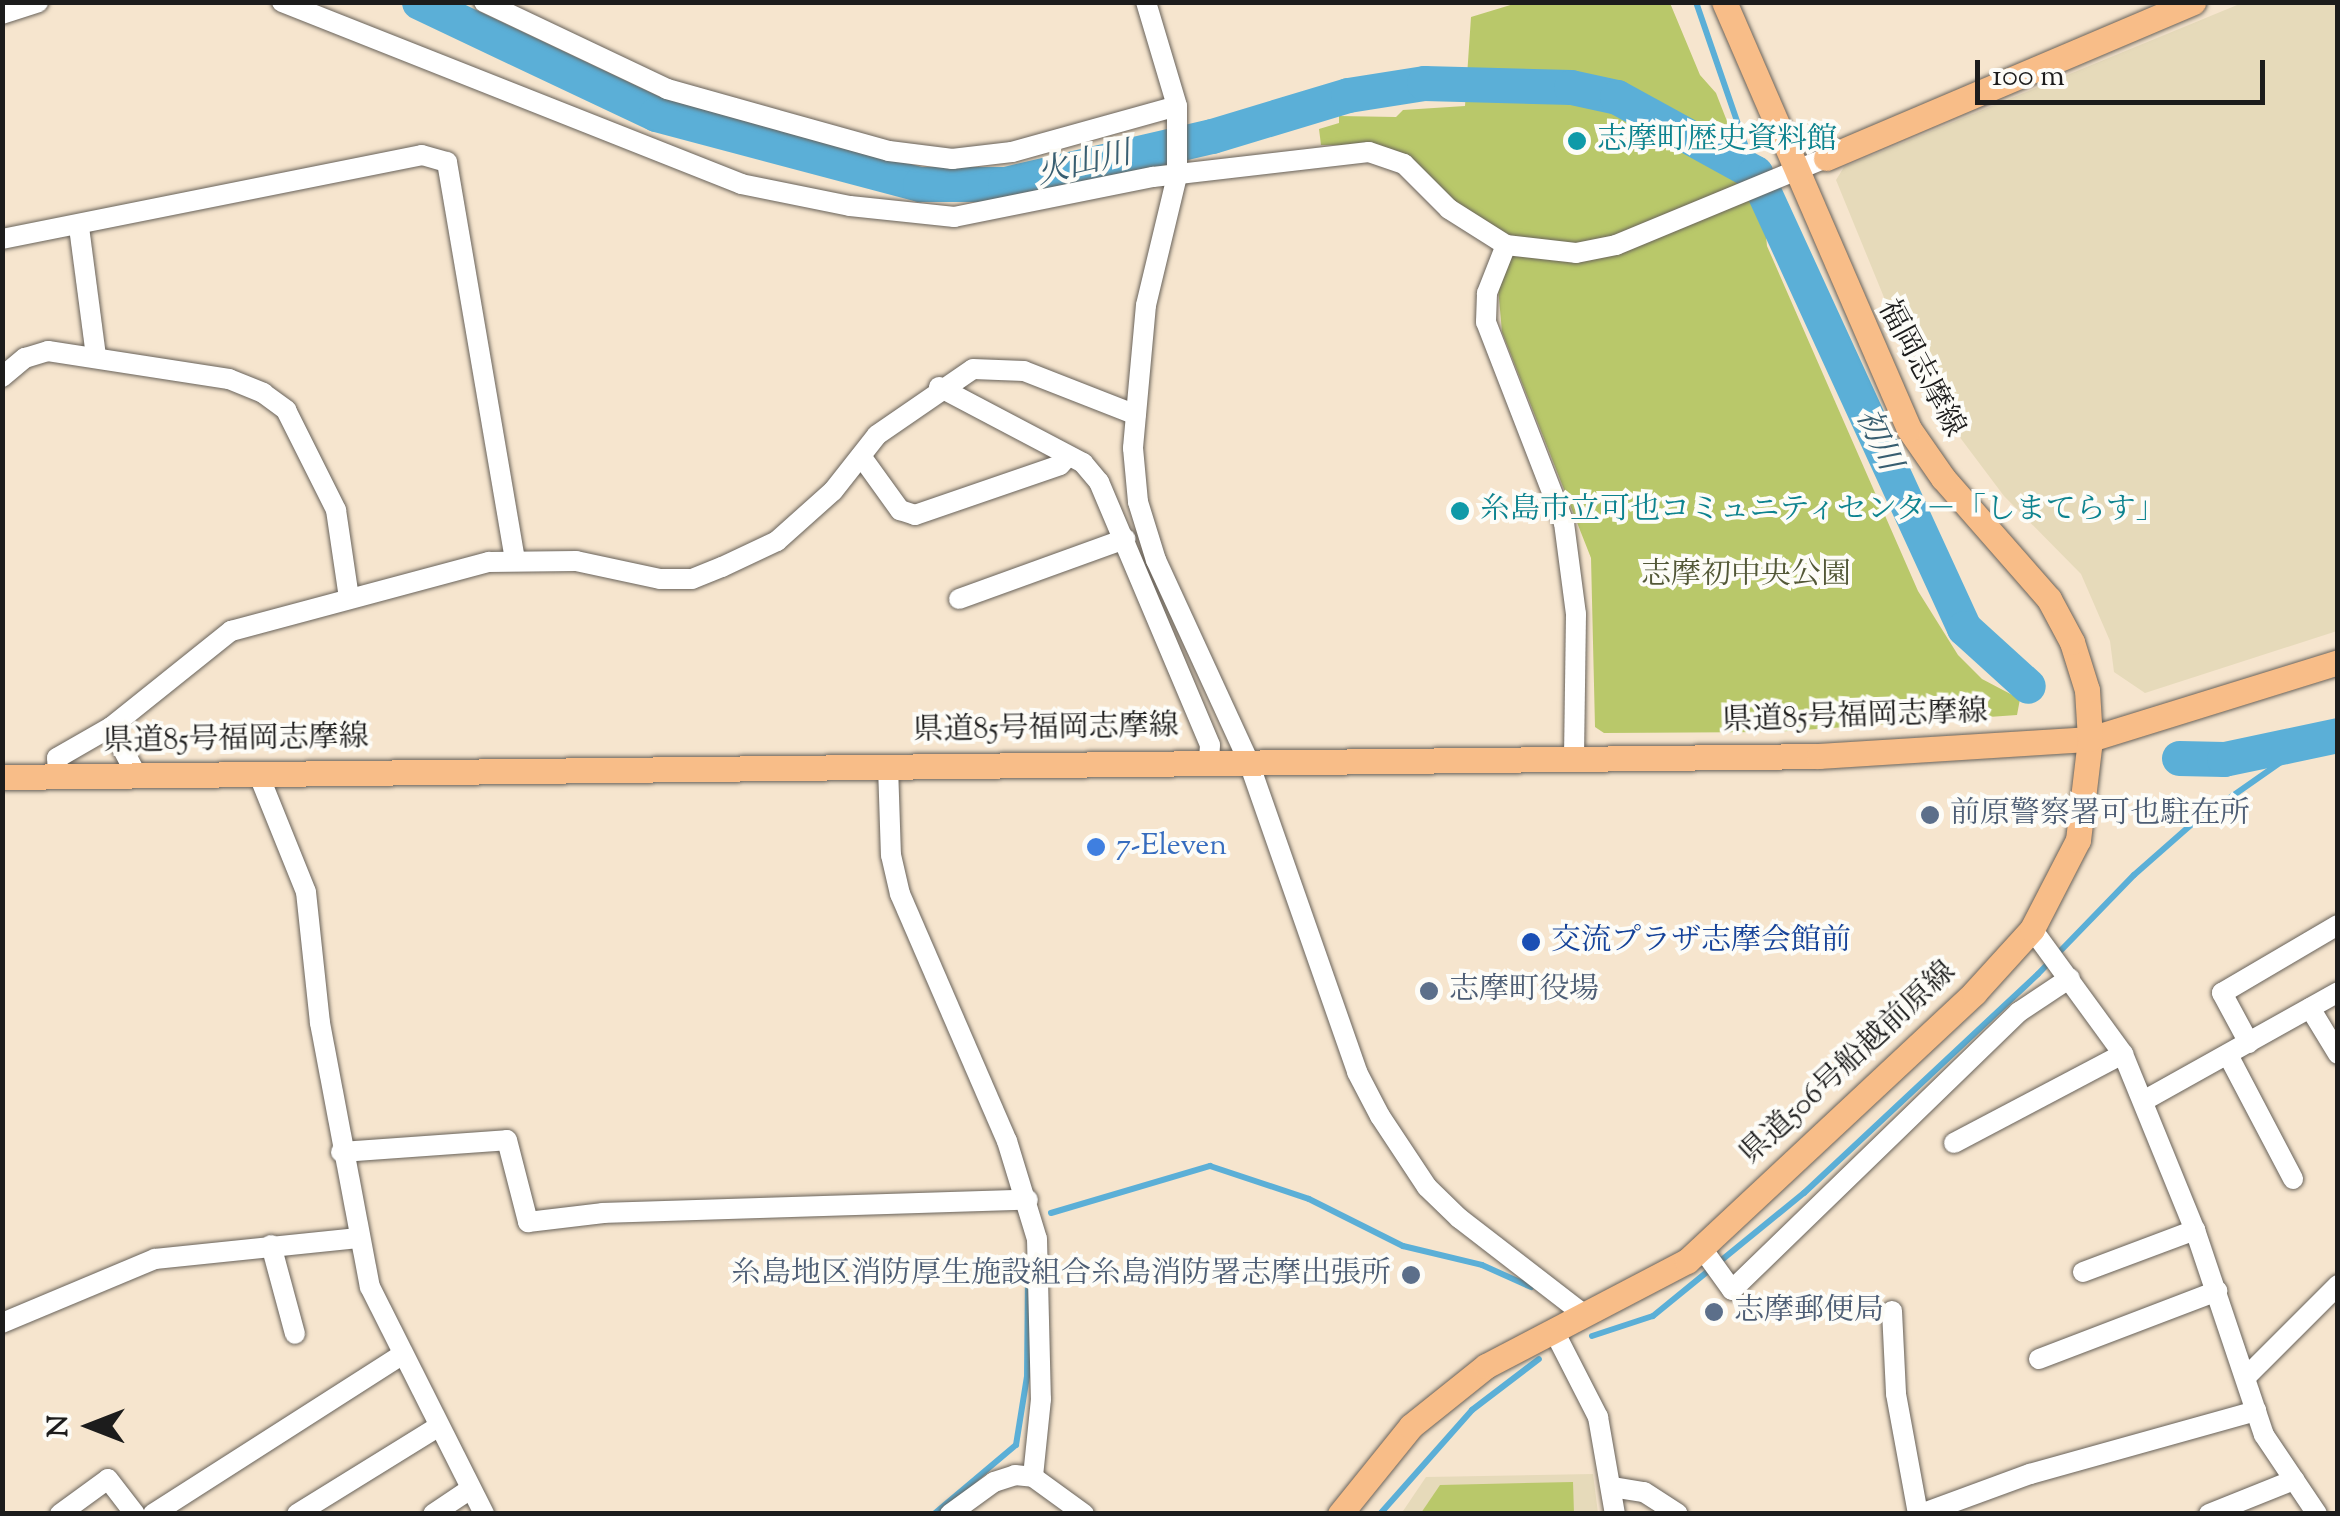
<!DOCTYPE html>
<meta charset="utf-8">
<style>
body{margin:0}
#map{position:relative;width:2340px;height:1516px;overflow:hidden;background:#f6e5ce;font-family:"Sorts Mill Goudy","Noto Serif JP",serif}
div>[style]{position:absolute}
.built>*{inset:0;background:#e6daba}
.green>*{inset:0;background:#b9c86a}
.stream>*{height:6px;margin:-3px;padding:0 3px;transform-origin:3px;border-radius:3px;background:#5bafd7}
.river>*{height:35px;margin:-17.5px;padding:0 17.5px;transform-origin:17.5px;border-radius:17.5px;background:#5bafd7}
.roads{filter:drop-shadow(0 0 2px #68625a) drop-shadow(0 0 2px #68625a)}
.minor>*{height:20px;margin:-10px;padding:0 10px;transform-origin:10px;border-radius:10px;background:#fff}
.major>*{height:25px;margin:-12.5px;padding:0 12.5px;transform-origin:12.5px;border-radius:12.5px;background:#f8bd88}
.dots>*{width:28px;height:28px;translate:-50% -50%;box-sizing:border-box;border:5px solid #fdfcf7;border-radius:50%}
span{translate:-50% -50%;white-space:nowrap;text-align:center;line-height:1.15;-webkit-text-stroke:8px #fdfcf7;paint-order:stroke}
.culture-label{font-size:30px;color:#0d838f}
.left{translate:0 -50%;text-align:left}
.street-label{font-size:30px;color:#1c1c1c}
.park-label{font-size:30px;color:#535837}
.service-label{font-size:30px;color:#4e5e75}
.right{translate:-100% -50%;text-align:right}
.shop-label{font-size:30px;color:#366cbe}
.transit-label{font-size:30px;color:#164399}
.water-label{font-size:32px;color:#385e70;font-style:italic}
.frame{position:absolute;inset:0;border:5px solid #1c1c1c;pointer-events:none}
.north{position:absolute;left:40px;top:1376px;width:100px;height:100px;-webkit-text-stroke:8px #fdfcf7;paint-order:stroke;rotate:270deg;font-size:28px;font-weight:700;line-height:40px;text-align:center;color:#1c1c1c}
.north::after{content:'';display:block;margin:auto;width:35px;height:45px;background:#1c1c1c;clip-path:polygon(50% 0,100% 100%,50% 72%,0 100%)}
.scale{position:absolute;left:1975px;top:60px;width:290px;height:45px;box-sizing:border-box;border:5px solid #1c1c1c;border-top:0;padding-left:12px;font-size:30px;line-height:35px;white-space:nowrap;color:#1c1c1c;-webkit-text-stroke:8px #fdfcf7;paint-order:stroke}
</style>
<div id="map">
<div class="built">
<div style="clip-path:polygon(2242px 3px,2337px 3px,2337px 631px,2145px 693px,2114px 672px,2110px 641px,2081px 574px,2004px 496px,1919px 383px,1836px 180px,1844px 167px)"></div>
<div style="clip-path:polygon(1593px 1474px,1598px 1513px,1401px 1514px,1426px 1477px)"></div>
</div>
<div class="green">
<div style="clip-path:polygon(1517px 3px,1670px 3px,1700px 75px,1716px 93px,1764px 216px,1767px 246px,1918px 591px,1958px 655px,1982px 679px,2020px 699px,2017px 715px,1773px 732px,1604px 733px,1595px 727px,1591px 558px,1502px 332px,1493px 230px,1379px 145px,1321px 145px,1319px 129px,1339px 123px,1339px 116px,1396px 117px,1403px 110px,1465px 106px,1471px 17px)"></div>
<div style="clip-path:polygon(1573px 1482px,1574px 1513px,1421px 1513px,1440px 1485px)"></div>
</div>
<div class="stream">
<div style="left:1696px;top:2px;width:181px;rotate:71deg"></div>
<div style="left:1051px;top:1213px;width:166px;rotate:-16.5deg"></div>
<div style="left:1210px;top:1166px;width:104px;rotate:18.4deg"></div>
<div style="left:1309px;top:1199px;width:105px;rotate:26.6deg"></div>
<div style="left:1403px;top:1246px;width:81px;rotate:13.5deg"></div>
<div style="left:1482px;top:1265px;width:54px;rotate:24.2deg"></div>
<div style="left:1592px;top:1336px;width:64px;rotate:-18.2deg"></div>
<div style="left:1653px;top:1316px;width:195px;rotate:-39.2deg"></div>
<div style="left:1804px;top:1193px;width:320px;rotate:-43.1deg"></div>
<div style="left:2038px;top:974px;width:138px;rotate:-45.9deg"></div>
<div style="left:2134px;top:875px;width:76px;rotate:-41.3deg"></div>
<div style="left:2191px;top:825px;width:138px;rotate:-35deg"></div>
<div style="left:934px;top:1514px;width:107px;rotate:-40.1deg"></div>
<div style="left:1016px;top:1445px;width:70px;rotate:-80.9deg"></div>
<div style="left:1027px;top:1376px;width:101px;rotate:-89.4deg"></div>
<div style="left:1380px;top:1514px;width:139px;rotate:-48.5deg"></div>
<div style="left:1472px;top:1410px;width:84px;rotate:-37.3deg"></div>
</div>
<div class="river">
<div style="left:419px;top:2px;width:262px;rotate:25.3deg"></div>
<div style="left:656px;top:114px;width:273px;rotate:14.9deg"></div>
<div style="left:920px;top:184px;width:85px"></div>
<div style="left:1005px;top:184px;width:212px;rotate:-13.1deg"></div>
<div style="left:1212px;top:136px;width:142px;rotate:-16.8deg"></div>
<div style="left:1348px;top:95px;width:77px;rotate:-9deg"></div>
<div style="left:1424px;top:83px;width:147px;rotate:1.6deg"></div>
<div style="left:1571px;top:87px;width:47px;rotate:12.3deg"></div>
<div style="left:1617px;top:97px;width:158px;rotate:28.8deg"></div>
<div style="left:1755px;top:173px;width:501px;rotate:65.33deg"></div>
<div style="left:1964px;top:628px;width:86px;rotate:42.2deg"></div>
<div style="left:2179px;top:758px;width:45px;rotate:1.3deg"></div>
<div style="left:2224px;top:759px;width:116px;rotate:-11.9deg"></div>
</div>
<div class="roads">
<div class="minor">
<div style="left:282px;top:2px;width:494px;rotate:21.6deg"></div>
<div style="left:741px;top:184px;width:111px;rotate:11.4deg"></div>
<div style="left:850px;top:206px;width:105px;rotate:6deg"></div>
<div style="left:954px;top:217px;width:203px;rotate:-11.4deg"></div>
<div style="left:1153px;top:177px;width:217px;rotate:-6.6deg"></div>
<div style="left:1369px;top:152px;width:37px;rotate:19deg"></div>
<div style="left:1404px;top:164px;width:64px;rotate:45deg"></div>
<div style="left:1449px;top:209px;width:67px;rotate:32.3deg"></div>
<div style="left:1506px;top:245px;width:70px;rotate:6.5deg"></div>
<div style="left:1576px;top:253px;width:41px;rotate:-11.3deg"></div>
<div style="left:1616px;top:245px;width:227px;rotate:-22.5deg"></div>
<div style="left:484px;top:2px;width:203px;rotate:25.4deg"></div>
<div style="left:667px;top:89px;width:230px;rotate:15.6deg"></div>
<div style="left:889px;top:151px;width:64px;rotate:7.2deg"></div>
<div style="left:952px;top:159px;width:60px;rotate:-6.7deg"></div>
<div style="left:1012px;top:152px;width:171px;rotate:-15.6deg"></div>
<div style="left:1177px;top:106px;width:70px;rotate:90deg"></div>
<div style="left:1177px;top:176px;width:133px;rotate:103.5deg"></div>
<div style="left:1146px;top:305px;width:144px;rotate:95.2deg"></div>
<div style="left:1133px;top:448px;width:54px;rotate:84.7deg"></div>
<div style="left:1138px;top:502px;width:61px;rotate:72.8deg"></div>
<div style="left:1156px;top:560px;width:220px;rotate:65.3deg"></div>
<div style="left:1248px;top:760px;width:330px;rotate:70.7deg"></div>
<div style="left:1357px;top:1072px;width:50px;rotate:62.4deg"></div>
<div style="left:1380px;top:1116px;width:85px;rotate:56.5deg"></div>
<div style="left:1427px;top:1187px;width:45px;rotate:44.1deg"></div>
<div style="left:1459px;top:1218px;width:160px;rotate:37.7deg"></div>
<div style="left:1146px;top:2px;width:109px;rotate:73.4deg"></div>
<div style="left:2px;top:14px;width:38px;rotate:-18deg"></div>
<div style="left:79px;top:227px;width:130px;rotate:82.5deg"></div>
<div style="left:2px;top:239px;width:428px;rotate:-11.3deg"></div>
<div style="left:422px;top:155px;width:26px;rotate:16deg"></div>
<div style="left:447px;top:162px;width:404px;rotate:80.3deg"></div>
<div style="left:1506px;top:245px;width:52px;rotate:111.6deg"></div>
<div style="left:1487px;top:293px;width:29px;rotate:92deg"></div>
<div style="left:1486px;top:322px;width:216px;rotate:68.8deg"></div>
<div style="left:1564px;top:523px;width:92px;rotate:82.5deg"></div>
<div style="left:1576px;top:614px;width:143px;rotate:90.8deg"></div>
<div style="left:2px;top:377px;width:30px;rotate:-40deg"></div>
<div style="left:25px;top:358px;width:24px;rotate:-17deg"></div>
<div style="left:48px;top:351px;width:183px;rotate:8.8deg"></div>
<div style="left:229px;top:379px;width:37px;rotate:22deg"></div>
<div style="left:263px;top:393px;width:29px;rotate:36deg"></div>
<div style="left:286px;top:410px;width:112px;rotate:63.4deg"></div>
<div style="left:336px;top:510px;width:89px;rotate:81.6deg"></div>
<div style="left:939px;top:387px;width:163px;rotate:27.8deg"></div>
<div style="left:1083px;top:463px;width:25px;rotate:50deg"></div>
<div style="left:1099px;top:482px;width:285px;rotate:67.1deg"></div>
<div style="left:1210px;top:745px;width:14px;rotate:94deg"></div>
<div style="left:861px;top:456px;width:67px;rotate:54.2deg"></div>
<div style="left:900px;top:510px;width:16px;rotate:18deg"></div>
<div style="left:915px;top:515px;width:153px;rotate:-19deg"></div>
<div style="left:1060px;top:465px;width:12px;rotate:-48deg"></div>
<div style="left:959px;top:599px;width:177px;rotate:-19.9deg"></div>
<div style="left:111px;top:727px;width:55px;rotate:62deg"></div>
<div style="left:888px;top:766px;width:89px;rotate:88.1deg"></div>
<div style="left:891px;top:855px;width:40px;rotate:77deg"></div>
<div style="left:900px;top:894px;width:269px;rotate:66.6deg"></div>
<div style="left:1007px;top:1141px;width:102px;rotate:73deg"></div>
<div style="left:1037px;top:1239px;width:160px;rotate:88.6deg"></div>
<div style="left:1041px;top:1399px;width:78px;rotate:95.9deg"></div>
<div style="left:258px;top:773px;width:128px;rotate:68deg"></div>
<div style="left:306px;top:892px;width:132px;rotate:83.9deg"></div>
<div style="left:320px;top:1023px;width:269px;rotate:79.3deg"></div>
<div style="left:370px;top:1287px;width:254px;rotate:63.3deg"></div>
<div style="left:58px;top:775px;width:17px;rotate:-93deg"></div>
<div style="left:57px;top:758px;width:62px;rotate:-29.9deg"></div>
<div style="left:111px;top:727px;width:154px;rotate:-38.7deg"></div>
<div style="left:231px;top:631px;width:267px;rotate:-15deg"></div>
<div style="left:489px;top:562px;width:87px;rotate:-0.7deg"></div>
<div style="left:576px;top:561px;width:86px;rotate:12.1deg"></div>
<div style="left:660px;top:579px;width:32px"></div>
<div style="left:692px;top:579px;width:32px;rotate:-22deg"></div>
<div style="left:722px;top:567px;width:61px;rotate:-25.3deg"></div>
<div style="left:777px;top:541px;width:75px;rotate:-41.8deg"></div>
<div style="left:833px;top:491px;width:71px;rotate:-51.8deg"></div>
<div style="left:877px;top:435px;width:116px;rotate:-34.5deg"></div>
<div style="left:973px;top:369px;width:51px;rotate:2.2deg"></div>
<div style="left:1024px;top:371px;width:120px;rotate:21.4deg"></div>
<div style="left:2032px;top:929px;width:155px;rotate:53.9deg"></div>
<div style="left:2123px;top:1054px;width:190px;rotate:67.8deg"></div>
<div style="left:2195px;top:1230px;width:216px;rotate:71.4deg"></div>
<div style="left:2264px;top:1435px;width:95px;rotate:56.1deg"></div>
<div style="left:2310px;top:1008px;width:54px;rotate:58.7deg"></div>
<div style="left:2249px;top:1043px;width:57px;rotate:-118.4deg"></div>
<div style="left:2222px;top:993px;width:134px;rotate:-30.4deg"></div>
<div style="left:2228px;top:1055px;width:140px;rotate:62.3deg"></div>
<div style="left:2145px;top:1100px;width:221px;rotate:-29.2deg"></div>
<div style="left:1954px;top:1143px;width:191px;rotate:-27.8deg"></div>
<div style="left:341px;top:1152px;width:166px;rotate:-4.1deg"></div>
<div style="left:507px;top:1140px;width:85px;rotate:75.6deg"></div>
<div style="left:528px;top:1222px;width:76px;rotate:-6.8deg"></div>
<div style="left:603px;top:1213px;width:425px;rotate:-1.8deg"></div>
<div style="left:271px;top:1245px;width:92px;rotate:74.9deg"></div>
<div style="left:1701px;top:1247px;width:53px;rotate:54.2deg"></div>
<div style="left:1732px;top:1290px;width:400px;rotate:-44.1deg"></div>
<div style="left:2019px;top:1012px;width:61px;rotate:-33.7deg"></div>
<div style="left:2083px;top:1272px;width:120px;rotate:-20.6deg"></div>
<div style="left:1892px;top:1311px;width:83px;rotate:87.2deg"></div>
<div style="left:1896px;top:1394px;width:122px;rotate:79.6deg"></div>
<div style="left:2px;top:1323px;width:166px;rotate:-22.7deg"></div>
<div style="left:155px;top:1259px;width:204px;rotate:-5.9deg"></div>
<div style="left:1554px;top:1331px;width:97px;rotate:62.9deg"></div>
<div style="left:1598px;top:1417px;width:98px;rotate:80.1deg"></div>
<div style="left:2039px;top:1359px;width:191px;rotate:-20.9deg"></div>
<div style="left:2246px;top:1377px;width:130px;rotate:-45deg"></div>
<div style="left:1612px;top:1487px;width:32px;rotate:9deg"></div>
<div style="left:1644px;top:1492px;width:40px;rotate:32.9deg"></div>
<div style="left:60px;top:1514px;width:59px;rotate:-36.1deg"></div>
<div style="left:108px;top:1479px;width:44px;rotate:52.4deg"></div>
<div style="left:153px;top:1514px;width:293px;rotate:-32.6deg"></div>
<div style="left:297px;top:1514px;width:163px;rotate:-31.7deg"></div>
<div style="left:433px;top:1514px;width:43px;rotate:-33.7deg"></div>
<div style="left:950px;top:1514px;width:54px;rotate:-36deg"></div>
<div style="left:994px;top:1482px;width:22px;rotate:-18deg"></div>
<div style="left:1015px;top:1475px;width:18px;rotate:6deg"></div>
<div style="left:1033px;top:1477px;width:63px;rotate:36deg"></div>
<div style="left:1921px;top:1514px;width:116px;rotate:-20.2deg"></div>
<div style="left:2030px;top:1474px;width:235px;rotate:-15.6deg"></div>
<div style="left:2209px;top:1514px;width:92px;rotate:-21.8deg"></div>
</div>
<div class="major">
<div style="left:1826px;top:158px;width:399px;rotate:-23deg"></div>
<div style="left:2px;top:777px;width:1817px;rotate:-0.66deg"></div>
<div style="left:1819px;top:756px;width:272px;rotate:-3.6deg"></div>
<div style="left:2090px;top:739px;width:260px;rotate:-17.2deg"></div>
<div style="left:1340px;top:1514px;width:113px;rotate:-51.1deg"></div>
<div style="left:1411px;top:1426px;width:96px;rotate:-38.7deg"></div>
<div style="left:1486px;top:1366px;width:227px;rotate:-27.6deg"></div>
<div style="left:1687px;top:1261px;width:393px;rotate:-43deg"></div>
<div style="left:1974px;top:993px;width:86px;rotate:-47.8deg"></div>
<div style="left:2032px;top:929px;width:100px;rotate:-62.7deg"></div>
<div style="left:2078px;top:840px;width:102px;rotate:-83.2deg"></div>
<div style="left:2090px;top:739px;width:49px;rotate:-93.5deg"></div>
<div style="left:2087px;top:690px;width:50px;rotate:-107.4deg"></div>
<div style="left:2072px;top:642px;width:49px;rotate:-118.1deg"></div>
<div style="left:2049px;top:599px;width:161px;rotate:-131.2deg"></div>
<div style="left:1943px;top:478px;width:60px;rotate:-124.8deg"></div>
<div style="left:1909px;top:429px;width:465px;rotate:-113.4deg"></div>
</div>
</div>
<div class="dots">
<div style="left:1577px;top:141px;background:#0f9aa8"></div>
<div style="left:1460px;top:511px;background:#0f9aa8"></div>
<div style="left:1930px;top:815px;background:#5c6f8a"></div>
<div style="left:1096px;top:847px;background:#3f7fe0"></div>
<div style="left:1531px;top:942px;background:#1a4fb4"></div>
<div style="left:1429px;top:991px;background:#5c6f8a"></div>
<div style="left:1411px;top:1275px;background:#5c6f8a"></div>
<div style="left:1714px;top:1312px;background:#5c6f8a"></div>
</div>
<div class="culture-label">
<span class="left" style="left:1597px;top:141px">志摩町歴史資料館</span>
<span class="left" style="left:1480px;top:511px">糸島市立可也コミュニティセンタ－「しまてらす」</span>
</div>
<div class="street-label">
<span style="left:1920px;top:369px;rotate:62deg">福岡志摩線</span>
<span style="left:1855px;top:718px;rotate:-2deg">県道85号福岡志摩線</span>
<span style="left:1046px;top:730px;rotate:-1deg">県道85号福岡志摩線</span>
<span style="left:236px;top:741px;rotate:-1deg">県道85号福岡志摩線</span>
<span style="left:1849px;top:1064px;rotate:-43deg">県道506号船越前原線</span>
</div>
<div class="park-label">
<span style="left:1746px;top:576px">志摩初中央公園</span>
</div>
<div class="service-label">
<span class="left" style="left:1950px;top:815px">前原警察署可也駐在所</span>
<span class="left" style="left:1449px;top:991px">志摩町役場</span>
<span class="right" style="left:1391px;top:1275px">糸島地区消防厚生施設組合糸島消防署志摩出張所</span>
<span class="left" style="left:1734px;top:1312px">志摩郵便局</span>
</div>
<div class="shop-label">
<span class="left" style="left:1116px;top:847px">7-Eleven</span>
</div>
<div class="transit-label">
<span class="left" style="left:1551px;top:942px">交流プラザ志摩会館前</span>
</div>
<div class="water-label">
<span style="left:1084px;top:165px;rotate:-13deg">火山川</span>
<span style="left:1877px;top:440px;rotate:65deg">初川</span>
</div>
<div class="frame"></div>
<div class="north">N</div>
<div class="scale">100 m</div>
</div>
